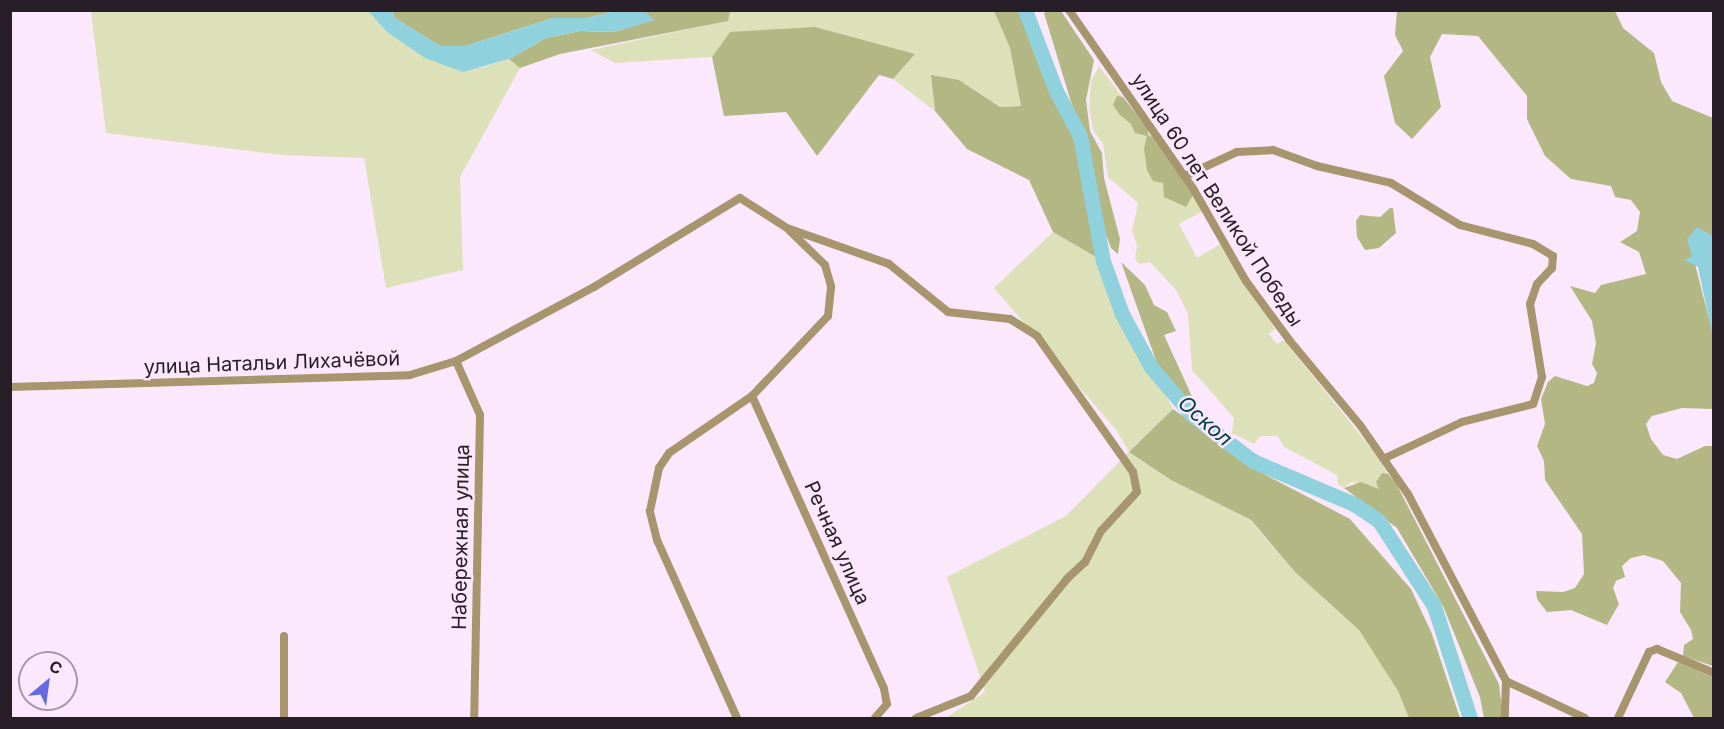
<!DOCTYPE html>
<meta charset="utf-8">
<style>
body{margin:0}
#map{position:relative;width:1724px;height:729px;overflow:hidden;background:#fce8fc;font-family:Inter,sans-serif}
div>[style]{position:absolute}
.green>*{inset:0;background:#dce1b9}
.forest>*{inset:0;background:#b2b784}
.water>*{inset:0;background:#8fd1dd}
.river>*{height:15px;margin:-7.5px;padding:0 7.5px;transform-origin:7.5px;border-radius:7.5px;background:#8fd1dd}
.minor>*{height:8px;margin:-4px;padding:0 4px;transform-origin:4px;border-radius:4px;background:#a6956d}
span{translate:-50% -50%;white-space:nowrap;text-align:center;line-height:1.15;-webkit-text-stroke:5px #fce8fc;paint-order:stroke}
.street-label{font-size:20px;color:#271e27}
.water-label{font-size:21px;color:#004049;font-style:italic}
.frame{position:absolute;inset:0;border:12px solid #271e27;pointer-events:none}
.north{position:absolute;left:18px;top:651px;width:60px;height:60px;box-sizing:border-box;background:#fce8fc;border:2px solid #a797a7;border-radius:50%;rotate:29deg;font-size:16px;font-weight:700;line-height:24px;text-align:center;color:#271e27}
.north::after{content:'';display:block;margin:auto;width:21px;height:27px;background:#636ae3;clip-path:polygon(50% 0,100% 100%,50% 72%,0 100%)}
</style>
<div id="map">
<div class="green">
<div style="clip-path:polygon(91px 11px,368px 11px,387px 32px,480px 68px,509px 59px,520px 68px,460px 177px,463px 270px,386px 288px,364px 158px,282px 155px,106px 133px)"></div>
<div style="clip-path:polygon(730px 11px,994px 11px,1010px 48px,1021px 106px,1000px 107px,959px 80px,931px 76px,935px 111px,893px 79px,915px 54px,730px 32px,712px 57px,615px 63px,591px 50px,727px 21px)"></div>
<div style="clip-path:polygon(1099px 66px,1175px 166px,1203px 211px,1179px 224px,1197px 258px,1220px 244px,1275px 329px,1269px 334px,1277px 344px,1284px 340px,1378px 457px,1388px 474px,1382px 473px,1379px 489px,1351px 482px,1344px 488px,1338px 484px,1337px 475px,1284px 447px,1278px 436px,1260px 436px,1254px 444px,1232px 433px,1234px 418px,1192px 370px,1188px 314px,1176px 290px,1150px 262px,1139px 264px,1135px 259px,1137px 245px,1132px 231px,1138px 203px,1108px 177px,1103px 144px,1093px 130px,1089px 107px,1091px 81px)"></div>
<div style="clip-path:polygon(1053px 232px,1103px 261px,1122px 314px,1173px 409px,1129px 452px,1171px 480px,1250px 520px,1295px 572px,1359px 630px,1398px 691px,1409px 718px,946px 718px,985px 692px,947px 577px,1066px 516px,1129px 452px,1117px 431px,994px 288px)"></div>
</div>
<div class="forest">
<div style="clip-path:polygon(1050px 10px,1061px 11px,1094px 60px,1086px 100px,1090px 131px,1102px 153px,1104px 178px,1120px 239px,1118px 254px,1111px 248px,1099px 216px,1082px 138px,1044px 13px)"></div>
<div style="clip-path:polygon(392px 11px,614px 11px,587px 18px,553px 18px,465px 46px,440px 46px,395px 18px)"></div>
<div style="clip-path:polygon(644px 11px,730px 11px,728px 21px,560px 54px,520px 68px,509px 59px,546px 38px,580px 31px,614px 32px,653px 20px)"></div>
<div style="clip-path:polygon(994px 11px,1025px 11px,1056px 91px,1080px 136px,1103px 261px,1053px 232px,1029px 180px,967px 149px,935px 111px,931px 75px,959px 80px,1000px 107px,1021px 106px,1010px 48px)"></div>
<div style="clip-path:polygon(1397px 11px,1615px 11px,1623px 28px,1654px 53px,1661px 82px,1672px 101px,1713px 118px,1713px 243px,1711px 235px,1691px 248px,1714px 339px,1713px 409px,1682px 408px,1652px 416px,1646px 424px,1651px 439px,1663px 455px,1677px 459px,1705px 446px,1713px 446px,1713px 666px,1683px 656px,1684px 645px,1693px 639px,1691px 630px,1680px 612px,1681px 583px,1663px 561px,1644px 555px,1631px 558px,1622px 566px,1625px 577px,1616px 581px,1613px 588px,1619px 604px,1607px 625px,1571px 610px,1547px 612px,1537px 599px,1536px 591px,1563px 592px,1575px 588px,1584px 574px,1582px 534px,1545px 480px,1544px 461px,1537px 446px,1545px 424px,1541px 399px,1548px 382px,1555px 376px,1587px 386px,1594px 383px,1597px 373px,1592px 364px,1596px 343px,1592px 321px,1570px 286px,1595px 293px,1601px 285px,1646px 274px,1639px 252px,1620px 242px,1637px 231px,1640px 212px,1631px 200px,1615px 197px,1611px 186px,1571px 179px,1545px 156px,1527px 119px,1527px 96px,1478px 36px,1442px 34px,1430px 57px,1441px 107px,1412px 139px,1395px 123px,1384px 76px,1403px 51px,1395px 35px)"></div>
<div style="clip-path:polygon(815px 27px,915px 54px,893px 79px,879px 75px,817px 156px,786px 112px,724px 116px,712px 57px,730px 32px)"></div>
<div style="clip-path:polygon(1117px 96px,1123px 97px,1148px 129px,1148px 135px,1156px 139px,1193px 195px,1186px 207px,1164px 197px,1163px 183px,1153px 181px,1147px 170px,1144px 149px,1147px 136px,1135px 133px,1131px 124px,1120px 115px,1113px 105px)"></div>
<div style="clip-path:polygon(1390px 208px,1393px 208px,1396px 233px,1379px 248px,1365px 250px,1357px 237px,1356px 221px,1360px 215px,1380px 217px)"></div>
<div style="clip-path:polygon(1121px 262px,1145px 285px,1154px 305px,1167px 312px,1176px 331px,1164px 335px,1195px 403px,1181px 397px,1158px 366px)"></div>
<div style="clip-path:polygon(1173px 409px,1260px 472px,1350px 519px,1411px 589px,1432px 634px,1460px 718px,1409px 718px,1398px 691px,1359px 630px,1295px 572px,1251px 520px,1171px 480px,1129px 452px)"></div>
<div style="clip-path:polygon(1382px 473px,1388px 474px,1396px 483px,1499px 684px,1503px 718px,1484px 718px,1480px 697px,1443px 606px,1397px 528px,1344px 488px,1361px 482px,1379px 489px,1376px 482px)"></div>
<div style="clip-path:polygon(1678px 662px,1713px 677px,1713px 718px,1694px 718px,1681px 693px,1665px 682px)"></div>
</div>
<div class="water">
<div style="clip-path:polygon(644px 10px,654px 20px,614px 32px,580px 31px,546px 38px,509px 59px,463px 72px,425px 58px,387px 32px,368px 11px,392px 11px,395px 18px,440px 46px,465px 46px,553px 18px,587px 18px,614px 11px)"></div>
<div style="clip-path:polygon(1697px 227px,1711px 235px,1713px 243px,1713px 339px,1698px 267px,1684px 260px,1692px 257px,1687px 239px)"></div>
</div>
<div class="river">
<div style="left:1025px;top:10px;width:87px;rotate:69.1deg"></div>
<div style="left:1056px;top:91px;width:51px;rotate:61.9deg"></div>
<div style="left:1080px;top:136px;width:127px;rotate:79.6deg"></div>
<div style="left:1103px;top:261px;width:56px;rotate:70.3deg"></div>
<div style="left:1122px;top:314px;width:60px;rotate:61.3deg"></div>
<div style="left:1151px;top:367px;width:62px;rotate:49.6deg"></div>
<div style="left:1191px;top:414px;width:78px;rotate:37.2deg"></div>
<div style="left:1253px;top:461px;width:110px;rotate:23.1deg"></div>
<div style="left:1354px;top:504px;width:30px;rotate:34deg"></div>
<div style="left:1379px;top:521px;width:101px;rotate:57.1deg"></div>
<div style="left:1434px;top:606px;width:118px;rotate:72.2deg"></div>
</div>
<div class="minor">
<div style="left:1069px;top:10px;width:219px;rotate:55.2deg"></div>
<div style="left:1194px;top:190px;width:105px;rotate:60.3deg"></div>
<div style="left:1246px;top:281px;width:74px;rotate:53.7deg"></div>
<div style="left:1290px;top:341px;width:109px;rotate:50.2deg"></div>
<div style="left:1360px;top:425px;width:84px;rotate:55.2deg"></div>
<div style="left:1408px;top:494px;width:211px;rotate:62.3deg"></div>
<div style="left:1506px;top:681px;width:37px;rotate:92deg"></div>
<div style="left:1185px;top:176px;width:57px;rotate:-24.8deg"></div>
<div style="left:1237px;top:152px;width:36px;rotate:-3deg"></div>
<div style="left:1273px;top:150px;width:47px;rotate:20deg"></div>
<div style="left:1317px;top:166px;width:76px;rotate:12.9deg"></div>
<div style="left:1391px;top:183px;width:81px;rotate:31.3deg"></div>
<div style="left:1460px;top:225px;width:75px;rotate:14.6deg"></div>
<div style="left:1533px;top:244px;width:23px;rotate:31deg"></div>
<div style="left:1553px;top:256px;width:12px;rotate:95deg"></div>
<div style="left:1552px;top:268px;width:22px;rotate:133deg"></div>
<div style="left:1537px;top:284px;width:21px;rotate:109deg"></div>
<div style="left:1530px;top:304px;width:74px;rotate:80.7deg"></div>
<div style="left:1542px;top:377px;width:28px;rotate:108deg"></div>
<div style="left:1533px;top:404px;width:73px;rotate:165.8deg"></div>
<div style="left:1462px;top:422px;width:85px;rotate:154.9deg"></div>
<div style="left:456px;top:361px;width:59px;rotate:66deg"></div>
<div style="left:480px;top:415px;width:303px;rotate:91.1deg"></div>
<div style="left:10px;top:387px;width:400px;rotate:-1.7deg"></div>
<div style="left:410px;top:375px;width:48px;rotate:-16.9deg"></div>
<div style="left:456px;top:361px;width:157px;rotate:-28.2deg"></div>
<div style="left:594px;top:287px;width:171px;rotate:-31.4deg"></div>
<div style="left:740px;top:198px;width:56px;rotate:32.6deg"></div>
<div style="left:787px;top:228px;width:108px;rotate:19.4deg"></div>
<div style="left:889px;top:264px;width:76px;rotate:39.1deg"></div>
<div style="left:948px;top:312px;width:62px;rotate:6.4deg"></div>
<div style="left:1010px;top:319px;width:32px;rotate:32deg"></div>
<div style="left:1037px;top:336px;width:166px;rotate:54.8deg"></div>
<div style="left:1133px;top:472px;width:20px;rotate:79deg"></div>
<div style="left:1137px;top:492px;width:53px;rotate:132.7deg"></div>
<div style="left:1101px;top:531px;width:35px;rotate:117deg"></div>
<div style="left:1085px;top:562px;width:25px;rotate:137deg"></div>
<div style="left:1067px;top:579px;width:151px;rotate:129.4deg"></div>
<div style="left:971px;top:696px;width:59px;rotate:158.2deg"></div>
<div style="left:752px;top:396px;width:321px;rotate:65.7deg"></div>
<div style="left:884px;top:689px;width:15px;rotate:79deg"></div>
<div style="left:887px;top:704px;width:18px;rotate:131deg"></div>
<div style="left:1506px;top:681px;width:87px;rotate:25.1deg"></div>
<div style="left:284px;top:718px;width:82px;rotate:-90deg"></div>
<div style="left:737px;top:718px;width:195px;rotate:-114.2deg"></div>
<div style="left:657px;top:540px;width:30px;rotate:-104deg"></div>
<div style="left:650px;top:511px;width:44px;rotate:-78.2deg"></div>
<div style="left:659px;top:468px;width:18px;rotate:-56deg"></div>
<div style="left:669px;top:453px;width:101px;rotate:-34.5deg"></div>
<div style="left:752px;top:396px;width:110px;rotate:-46.5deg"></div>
<div style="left:828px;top:316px;width:30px;rotate:-84deg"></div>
<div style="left:831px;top:286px;width:22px;rotate:-106deg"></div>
<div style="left:825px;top:265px;width:49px;rotate:-135.8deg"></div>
<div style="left:1618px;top:718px;width:73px;rotate:-64.8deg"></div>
<div style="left:1649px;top:652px;width:9px;rotate:-21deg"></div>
<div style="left:1657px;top:649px;width:62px;rotate:22.8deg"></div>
</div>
<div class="street-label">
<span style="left:1217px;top:200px;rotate:57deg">улица 60 лет Великой Победы</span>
<span style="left:272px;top:363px;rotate:-2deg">улица Натальи Лихачёвой</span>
<span style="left:461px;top:537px;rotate:-89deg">Набережная улица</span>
<span style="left:837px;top:543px;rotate:66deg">Речная улица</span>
</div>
<div class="water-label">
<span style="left:1205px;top:421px;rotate:41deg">Оскол</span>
</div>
<div class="frame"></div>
<div class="north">С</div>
</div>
